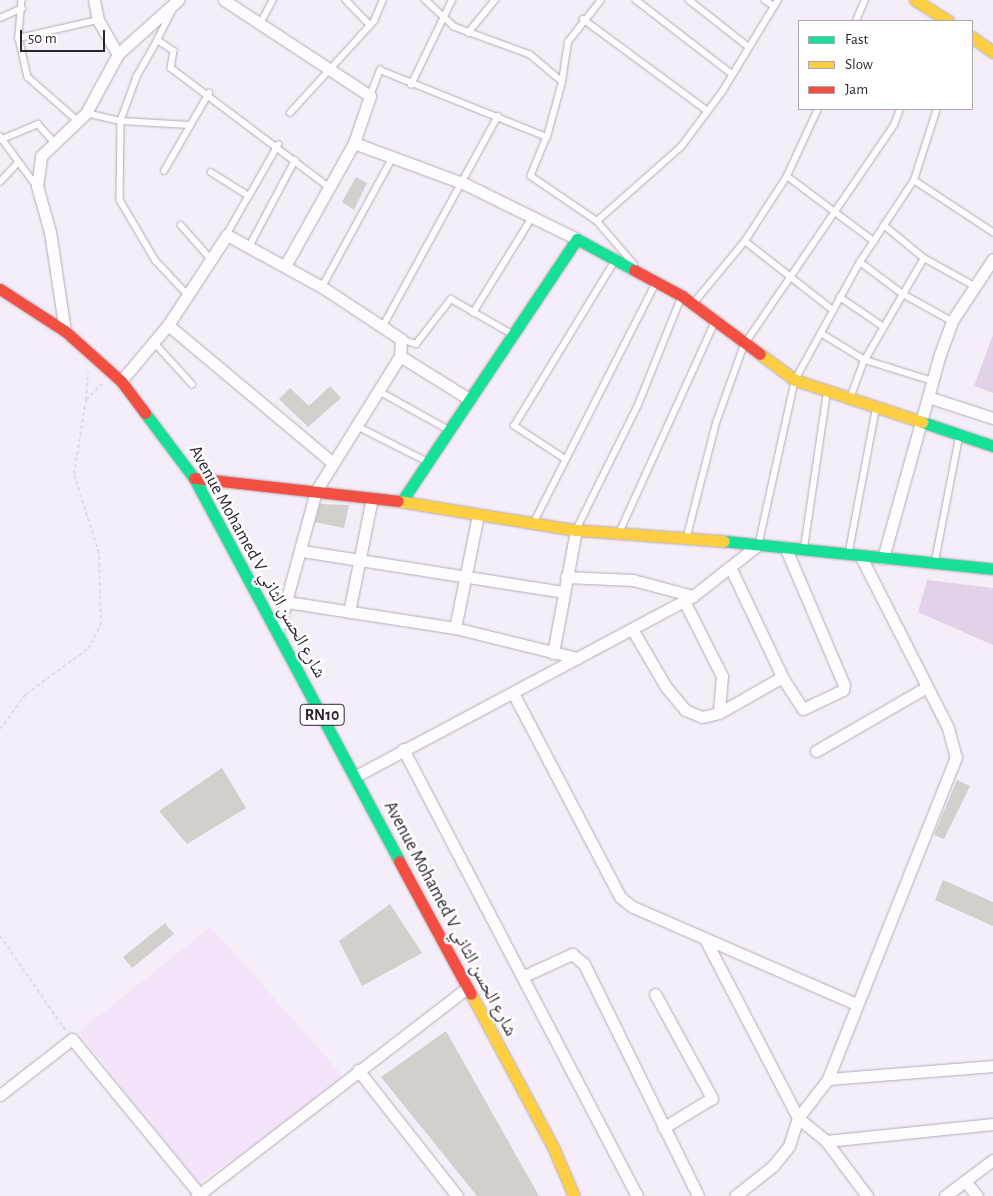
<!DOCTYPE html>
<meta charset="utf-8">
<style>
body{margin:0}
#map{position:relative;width:993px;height:1196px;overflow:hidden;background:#f5edf8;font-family:"Alegreya Sans","Noto Naskh Arabic",sans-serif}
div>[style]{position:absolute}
.built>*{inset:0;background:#f4e4fa}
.green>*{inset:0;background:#e2d2e8}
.building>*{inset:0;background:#d2cfcd}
.path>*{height:2px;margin-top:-1px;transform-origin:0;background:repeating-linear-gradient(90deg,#e0dde1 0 4px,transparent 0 6.5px)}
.roads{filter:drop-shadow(0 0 1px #b3acb5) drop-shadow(0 0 1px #b3acb5)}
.lane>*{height:5.5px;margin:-2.75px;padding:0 2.75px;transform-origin:2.75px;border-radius:2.75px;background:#fefcfe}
.street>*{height:11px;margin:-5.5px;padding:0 5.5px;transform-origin:5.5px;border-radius:5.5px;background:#fefcfe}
.fast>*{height:11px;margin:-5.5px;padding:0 5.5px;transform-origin:5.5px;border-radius:5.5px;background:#16e098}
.slow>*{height:11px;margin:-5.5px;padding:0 5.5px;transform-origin:5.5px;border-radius:5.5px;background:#ffcf43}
.jam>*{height:11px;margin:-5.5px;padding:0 5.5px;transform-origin:5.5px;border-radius:5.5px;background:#f24e42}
span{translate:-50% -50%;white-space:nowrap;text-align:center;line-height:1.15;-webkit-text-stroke:5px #fff;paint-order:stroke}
.shield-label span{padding:1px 4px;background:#fff;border:1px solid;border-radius:4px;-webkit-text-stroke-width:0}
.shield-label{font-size:16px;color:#2d242f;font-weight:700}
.street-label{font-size:18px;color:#2d242f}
.legend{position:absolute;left:798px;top:20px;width:175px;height:90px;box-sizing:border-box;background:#fff;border:1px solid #aba7ac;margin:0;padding:6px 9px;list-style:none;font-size:15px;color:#2d242f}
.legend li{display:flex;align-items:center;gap:10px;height:25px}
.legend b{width:25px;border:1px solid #aba7ac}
.scale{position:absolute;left:20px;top:30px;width:85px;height:22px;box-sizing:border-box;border:2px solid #2d242f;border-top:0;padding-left:6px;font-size:15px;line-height:18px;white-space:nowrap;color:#2d242f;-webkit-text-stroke:4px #fff;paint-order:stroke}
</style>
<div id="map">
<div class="built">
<div style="clip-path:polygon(211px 927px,349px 1083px,198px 1183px,78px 1032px)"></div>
</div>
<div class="green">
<div style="clip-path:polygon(993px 335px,993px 393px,974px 386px)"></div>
<div style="clip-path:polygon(927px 580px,993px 588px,993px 645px,918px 612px)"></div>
</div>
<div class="building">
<div style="clip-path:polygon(356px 177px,367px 183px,354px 210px,342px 202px)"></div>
<div style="clip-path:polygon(330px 386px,341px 398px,308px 427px,279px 399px,290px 388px,309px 406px)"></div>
<div style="clip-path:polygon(320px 504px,349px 505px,344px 528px,315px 522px)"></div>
<div style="clip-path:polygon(222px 768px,246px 808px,187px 844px,159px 811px)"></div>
<div style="clip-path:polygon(957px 780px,970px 786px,944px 839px,934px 835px)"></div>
<div style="clip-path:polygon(943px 880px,993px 902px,993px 926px,935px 900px)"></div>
<div style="clip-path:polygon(390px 904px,422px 953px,362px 986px,339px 941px)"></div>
<div style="clip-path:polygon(165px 923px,174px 934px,132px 968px,123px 957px)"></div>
<div style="clip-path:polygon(446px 1031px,539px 1196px,477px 1196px,381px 1077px)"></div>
</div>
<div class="path">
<div style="left:86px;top:400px;width:28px;rotate:-86deg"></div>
<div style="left:0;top:729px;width:44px;rotate:-53.4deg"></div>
<div style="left:26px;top:694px;width:77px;rotate:-36deg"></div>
<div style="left:88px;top:649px;width:27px;rotate:-62deg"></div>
<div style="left:101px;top:625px;width:72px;rotate:-91.6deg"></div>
<div style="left:99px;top:553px;width:83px;rotate:-107.6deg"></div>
<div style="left:74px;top:474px;width:75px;rotate:-80.8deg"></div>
<div style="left:86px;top:400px;width:23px;rotate:-45deg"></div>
<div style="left:0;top:936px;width:116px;rotate:55.2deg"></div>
</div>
<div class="roads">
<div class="lane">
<div style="left:22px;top:0;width:38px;rotate:95deg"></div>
<div style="left:19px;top:38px;width:81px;rotate:-12.8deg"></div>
<div style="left:346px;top:0;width:35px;rotate:46deg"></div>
<div style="left:636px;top:0;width:121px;rotate:37.6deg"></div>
<div style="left:689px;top:0;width:76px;rotate:38.1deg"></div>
<div style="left:765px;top:0;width:11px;rotate:34deg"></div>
<div style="left:175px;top:6px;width:38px;rotate:117deg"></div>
<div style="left:158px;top:40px;width:19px;rotate:35deg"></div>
<div style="left:174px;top:51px;width:17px;rotate:100deg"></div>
<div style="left:171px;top:68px;width:198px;rotate:37deg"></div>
<div style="left:0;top:18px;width:24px;rotate:-24deg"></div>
<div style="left:583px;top:19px;width:155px;rotate:36.4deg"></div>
<div style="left:856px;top:21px;width:23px;rotate:-67deg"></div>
<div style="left:260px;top:24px;width:27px;rotate:-62deg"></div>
<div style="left:468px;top:33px;width:43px;rotate:-50.7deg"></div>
<div style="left:19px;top:38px;width:40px;rotate:77deg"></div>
<div style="left:28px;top:77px;width:67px;rotate:41.3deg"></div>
<div style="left:158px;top:40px;width:43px;rotate:119.6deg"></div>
<div style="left:137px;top:77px;width:47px;rotate:110deg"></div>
<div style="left:121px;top:121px;width:79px;rotate:90.7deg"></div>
<div style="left:120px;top:200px;width:71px;rotate:59.5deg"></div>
<div style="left:156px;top:261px;width:47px;rotate:46.7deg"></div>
<div style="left:562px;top:82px;width:40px;rotate:-81.5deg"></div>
<div style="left:568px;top:42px;width:53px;rotate:-51.8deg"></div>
<div style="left:411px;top:85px;width:94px;rotate:-64.2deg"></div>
<div style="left:370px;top:96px;width:28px;rotate:-69deg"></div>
<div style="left:380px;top:70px;width:180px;rotate:21.9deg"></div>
<div style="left:547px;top:137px;width:57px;rotate:-74.7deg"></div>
<div style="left:562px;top:82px;width:42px;rotate:-139.8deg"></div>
<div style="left:530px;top:55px;width:81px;rotate:-159.8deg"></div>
<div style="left:454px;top:27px;width:40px;rotate:-137deg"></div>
<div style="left:86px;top:113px;width:36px;rotate:13deg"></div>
<div style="left:121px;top:121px;width:69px;rotate:3.3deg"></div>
<div style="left:290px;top:113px;width:125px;rotate:-47.6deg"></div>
<div style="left:374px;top:21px;width:23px;rotate:-67deg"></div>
<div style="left:0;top:136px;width:61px;rotate:53.7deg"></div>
<div style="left:547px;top:137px;width:42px;rotate:112.3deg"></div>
<div style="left:531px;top:176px;width:80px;rotate:34.3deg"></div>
<div style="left:597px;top:221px;width:57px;rotate:49.3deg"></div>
<div style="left:0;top:140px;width:41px;rotate:-22.8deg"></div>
<div style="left:38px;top:124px;width:24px;rotate:48deg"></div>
<div style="left:164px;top:171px;width:90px;rotate:-60deg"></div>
<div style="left:211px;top:172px;width:45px;rotate:32.3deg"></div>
<div style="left:249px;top:196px;width:45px;rotate:119.4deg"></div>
<div style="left:787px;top:176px;width:109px;rotate:36.8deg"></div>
<div style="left:914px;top:180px;width:95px;rotate:33.4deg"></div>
<div style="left:0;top:182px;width:25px;rotate:-47deg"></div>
<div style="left:249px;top:196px;width:59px;rotate:-60.4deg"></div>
<div style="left:597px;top:221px;width:112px;rotate:-41.4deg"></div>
<div style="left:681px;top:147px;width:69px;rotate:-53.3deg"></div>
<div style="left:722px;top:92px;width:108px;rotate:-58.7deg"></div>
<div style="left:181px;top:225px;width:45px;rotate:48.6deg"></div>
<div style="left:884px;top:225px;width:52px;rotate:39.5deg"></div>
<div style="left:924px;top:258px;width:56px;rotate:28.9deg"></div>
<div style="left:745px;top:241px;width:112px;rotate:38.1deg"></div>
<div style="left:249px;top:247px;width:98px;rotate:-62.1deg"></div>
<div style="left:860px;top:262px;width:54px;rotate:36.7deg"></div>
<div style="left:903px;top:294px;width:56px;rotate:28.9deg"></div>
<div style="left:322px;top:287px;width:148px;rotate:-61.4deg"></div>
<div style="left:840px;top:297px;width:53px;rotate:34.3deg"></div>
<div style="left:693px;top:304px;width:82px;rotate:-50.5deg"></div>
<div style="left:745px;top:241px;width:77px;rotate:-57.1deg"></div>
<div style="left:787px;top:176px;width:74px;rotate:-65.2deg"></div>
<div style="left:473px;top:313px;width:110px;rotate:-58.3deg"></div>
<div style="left:383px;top:326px;width:239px;rotate:-61.3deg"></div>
<div style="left:821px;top:333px;width:52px;rotate:31.5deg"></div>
<div style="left:865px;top:360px;width:71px;rotate:17.2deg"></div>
<div style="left:401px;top:339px;width:16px;rotate:18deg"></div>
<div style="left:416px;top:344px;width:57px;rotate:-52.1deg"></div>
<div style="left:451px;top:299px;width:70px;rotate:29.8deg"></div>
<div style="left:154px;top:342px;width:57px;rotate:47.9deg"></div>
<div style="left:377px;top:390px;width:80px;rotate:29.1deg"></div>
<div style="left:851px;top:396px;width:35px;rotate:-70deg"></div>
<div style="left:863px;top:363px;width:121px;rotate:-59.8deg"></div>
<div style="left:355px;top:425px;width:80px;rotate:26.9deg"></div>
<div style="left:566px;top:460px;width:62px;rotate:-146.8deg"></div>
<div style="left:514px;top:426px;width:192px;rotate:-58.6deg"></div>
<div style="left:534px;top:522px;width:268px;rotate:-63deg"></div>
<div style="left:577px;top:528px;width:137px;rotate:-63.6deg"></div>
<div style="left:638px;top:405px;width:115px;rotate:-68.1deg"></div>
<div style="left:620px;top:531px;width:227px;rotate:-65.6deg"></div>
<div style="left:687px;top:536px;width:117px;rotate:-75.6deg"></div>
<div style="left:716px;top:423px;width:83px;rotate:-70.3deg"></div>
<div style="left:744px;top:345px;width:266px;rotate:-55.7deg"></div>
<div style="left:894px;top:125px;width:17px;rotate:-69deg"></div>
<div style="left:759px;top:542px;width:166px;rotate:-77.5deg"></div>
<div style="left:795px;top:380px;width:135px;rotate:-61.2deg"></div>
<div style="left:860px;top:262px;width:98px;rotate:-56.6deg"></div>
<div style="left:914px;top:180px;width:75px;rotate:-72.1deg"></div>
<div style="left:804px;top:548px;width:158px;rotate:-81.6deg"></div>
<div style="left:849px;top:551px;width:146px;rotate:-79.3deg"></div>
<div style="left:935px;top:561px;width:125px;rotate:-79deg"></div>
</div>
<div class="street">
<div style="left:94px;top:0;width:20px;rotate:79deg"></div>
<div style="left:98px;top:20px;width:39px;rotate:60deg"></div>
<div style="left:224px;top:0;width:175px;rotate:33.3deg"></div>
<div style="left:370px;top:96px;width:50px;rotate:108.8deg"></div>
<div style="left:354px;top:143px;width:141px;rotate:119.3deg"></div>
<div style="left:354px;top:143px;width:118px;rotate:20.3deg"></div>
<div style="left:465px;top:184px;width:125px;rotate:26.2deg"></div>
<div style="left:168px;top:325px;width:215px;rotate:39.9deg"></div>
<div style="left:65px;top:331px;width:100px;rotate:-98.6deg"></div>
<div style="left:50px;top:232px;width:48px;rotate:-105.8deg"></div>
<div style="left:37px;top:186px;width:30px;rotate:-82deg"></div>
<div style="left:41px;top:156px;width:62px;rotate:-43.7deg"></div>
<div style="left:86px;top:113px;width:67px;rotate:-61.5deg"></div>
<div style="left:118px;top:54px;width:81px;rotate:-42deg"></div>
<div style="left:400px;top:356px;width:81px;rotate:31.9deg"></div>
<div style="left:121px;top:381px;width:73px;rotate:-50deg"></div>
<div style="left:168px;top:325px;width:108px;rotate:-56.8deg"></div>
<div style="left:227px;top:235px;width:108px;rotate:28.7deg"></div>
<div style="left:322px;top:287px;width:95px;rotate:33.4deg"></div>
<div style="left:401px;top:339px;width:17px;rotate:93deg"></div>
<div style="left:400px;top:356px;width:159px;rotate:121.9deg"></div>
<div style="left:316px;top:491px;width:145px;rotate:105.2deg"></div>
<div style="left:928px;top:397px;width:68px;rotate:17.9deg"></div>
<div style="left:302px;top:551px;width:264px;rotate:8.9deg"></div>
<div style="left:860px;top:555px;width:194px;rotate:63deg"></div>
<div style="left:948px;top:728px;width:30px;rotate:75deg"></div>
<div style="left:956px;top:757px;width:347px;rotate:111.7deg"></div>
<div style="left:828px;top:1079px;width:49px;rotate:127.6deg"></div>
<div style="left:798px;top:1118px;width:36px;rotate:39deg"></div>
<div style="left:826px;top:1141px;width:69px;rotate:53.3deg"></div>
<div style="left:883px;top:558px;width:209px;rotate:-74.4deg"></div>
<div style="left:939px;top:357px;width:38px;rotate:-70deg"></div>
<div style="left:952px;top:321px;width:74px;rotate:-56.5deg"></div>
<div style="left:566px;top:577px;width:67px;rotate:2.6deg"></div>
<div style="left:633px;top:580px;width:62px;rotate:14.9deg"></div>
<div style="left:684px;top:601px;width:84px;rotate:63.1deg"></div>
<div style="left:722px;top:676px;width:37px;rotate:95deg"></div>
<div style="left:287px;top:602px;width:170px;rotate:8.8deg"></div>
<div style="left:455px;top:628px;width:126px;rotate:13.8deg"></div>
<div style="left:349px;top:612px;width:116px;rotate:-78.6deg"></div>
<div style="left:455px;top:628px;width:115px;rotate:-78.5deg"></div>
<div style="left:632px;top:629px;width:67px;rotate:59.6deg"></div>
<div style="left:666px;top:687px;width:30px;rotate:50deg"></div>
<div style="left:685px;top:710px;width:18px;rotate:22deg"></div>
<div style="left:702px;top:717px;width:17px;rotate:-13deg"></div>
<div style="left:719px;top:713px;width:67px;rotate:-29.6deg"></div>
<div style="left:777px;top:680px;width:6px;rotate:-31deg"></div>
<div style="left:782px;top:677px;width:8px;rotate:-113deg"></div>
<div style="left:779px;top:670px;width:112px;rotate:-115.4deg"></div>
<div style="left:553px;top:653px;width:125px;rotate:-79.4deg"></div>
<div style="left:782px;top:677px;width:38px;rotate:57deg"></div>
<div style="left:803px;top:709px;width:44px;rotate:-25.4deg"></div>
<div style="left:843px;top:690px;width:5px;rotate:-79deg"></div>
<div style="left:844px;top:685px;width:150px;rotate:-113.1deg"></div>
<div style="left:513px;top:693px;width:230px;rotate:62.3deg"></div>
<div style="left:620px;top:897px;width:16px;rotate:38deg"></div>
<div style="left:633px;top:907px;width:243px;rotate:23.5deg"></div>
<div style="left:403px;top:749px;width:505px;rotate:62.37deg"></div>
<div style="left:816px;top:751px;width:128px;rotate:-30deg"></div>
<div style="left:354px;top:777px;width:384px;rotate:-28.1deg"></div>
<div style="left:693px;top:596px;width:84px;rotate:-38.2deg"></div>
<div style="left:705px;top:939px;width:202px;rotate:62.5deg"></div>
<div style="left:798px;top:1118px;width:29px;rotate:108deg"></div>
<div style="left:789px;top:1146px;width:26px;rotate:129deg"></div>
<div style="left:773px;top:1166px;width:48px;rotate:141.7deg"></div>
<div style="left:524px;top:976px;width:53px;rotate:-24.6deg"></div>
<div style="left:572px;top:954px;width:16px;rotate:40deg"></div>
<div style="left:584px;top:964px;width:258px;rotate:63.8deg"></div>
<div style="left:655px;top:994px;width:119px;rotate:61.3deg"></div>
<div style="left:712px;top:1098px;width:57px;rotate:148.5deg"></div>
<div style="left:358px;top:1070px;width:160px;rotate:51.8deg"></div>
<div style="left:828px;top:1079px;width:166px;rotate:-4.5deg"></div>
<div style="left:0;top:1095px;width:91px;rotate:-37.9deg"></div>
<div style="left:72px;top:1039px;width:203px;rotate:50.6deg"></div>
<div style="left:826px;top:1141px;width:168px;rotate:-5.8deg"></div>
<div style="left:965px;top:1181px;width:19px;rotate:51deg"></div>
<div style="left:197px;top:1196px;width:341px;rotate:-37.6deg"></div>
<div style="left:945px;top:1196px;width:60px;rotate:-36.9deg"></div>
</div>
<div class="fast">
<div style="left:145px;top:413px;width:81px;rotate:53deg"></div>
<div style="left:194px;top:478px;width:434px;rotate:61.8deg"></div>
<div style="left:922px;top:422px;width:75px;rotate:18.7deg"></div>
<div style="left:402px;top:501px;width:315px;rotate:-56.3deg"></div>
<div style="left:577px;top:239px;width:65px;rotate:28.5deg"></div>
<div style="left:724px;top:541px;width:270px;rotate:5.9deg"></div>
</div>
<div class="slow">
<div style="left:915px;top:0;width:39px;rotate:32deg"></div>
<div style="left:972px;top:37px;width:26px;rotate:36deg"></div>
<div style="left:760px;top:354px;width:44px;rotate:36.6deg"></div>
<div style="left:795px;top:380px;width:134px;rotate:18.3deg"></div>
<div style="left:398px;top:501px;width:180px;rotate:9.3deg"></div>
<div style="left:576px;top:530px;width:148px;rotate:4.3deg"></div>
<div style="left:471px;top:994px;width:174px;rotate:61.8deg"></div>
<div style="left:553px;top:1147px;width:53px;rotate:66.8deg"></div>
</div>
<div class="jam">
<div style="left:634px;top:270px;width:55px;rotate:28.4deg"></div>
<div style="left:682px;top:296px;width:97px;rotate:36.6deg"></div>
<div style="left:0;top:289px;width:77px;rotate:32.9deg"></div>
<div style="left:65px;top:331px;width:75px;rotate:41.8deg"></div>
<div style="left:121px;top:381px;width:40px;rotate:53deg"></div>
<div style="left:194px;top:478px;width:205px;rotate:6.4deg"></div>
<div style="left:399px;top:861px;width:151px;rotate:61.6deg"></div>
</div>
</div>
<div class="shield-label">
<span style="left:322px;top:715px">RN10</span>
</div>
<div class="street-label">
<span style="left:257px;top:562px;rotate:61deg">Avenue Mohamed V شارع الحسن الثاني</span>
<span style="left:450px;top:919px;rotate:62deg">Avenue Mohamed V شارع الحسن الثاني</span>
</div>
<ul class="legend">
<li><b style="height:6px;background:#16e098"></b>Fast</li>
<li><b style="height:6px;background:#ffcf43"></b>Slow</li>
<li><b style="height:6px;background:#f24e42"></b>Jam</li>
</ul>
<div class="scale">50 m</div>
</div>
